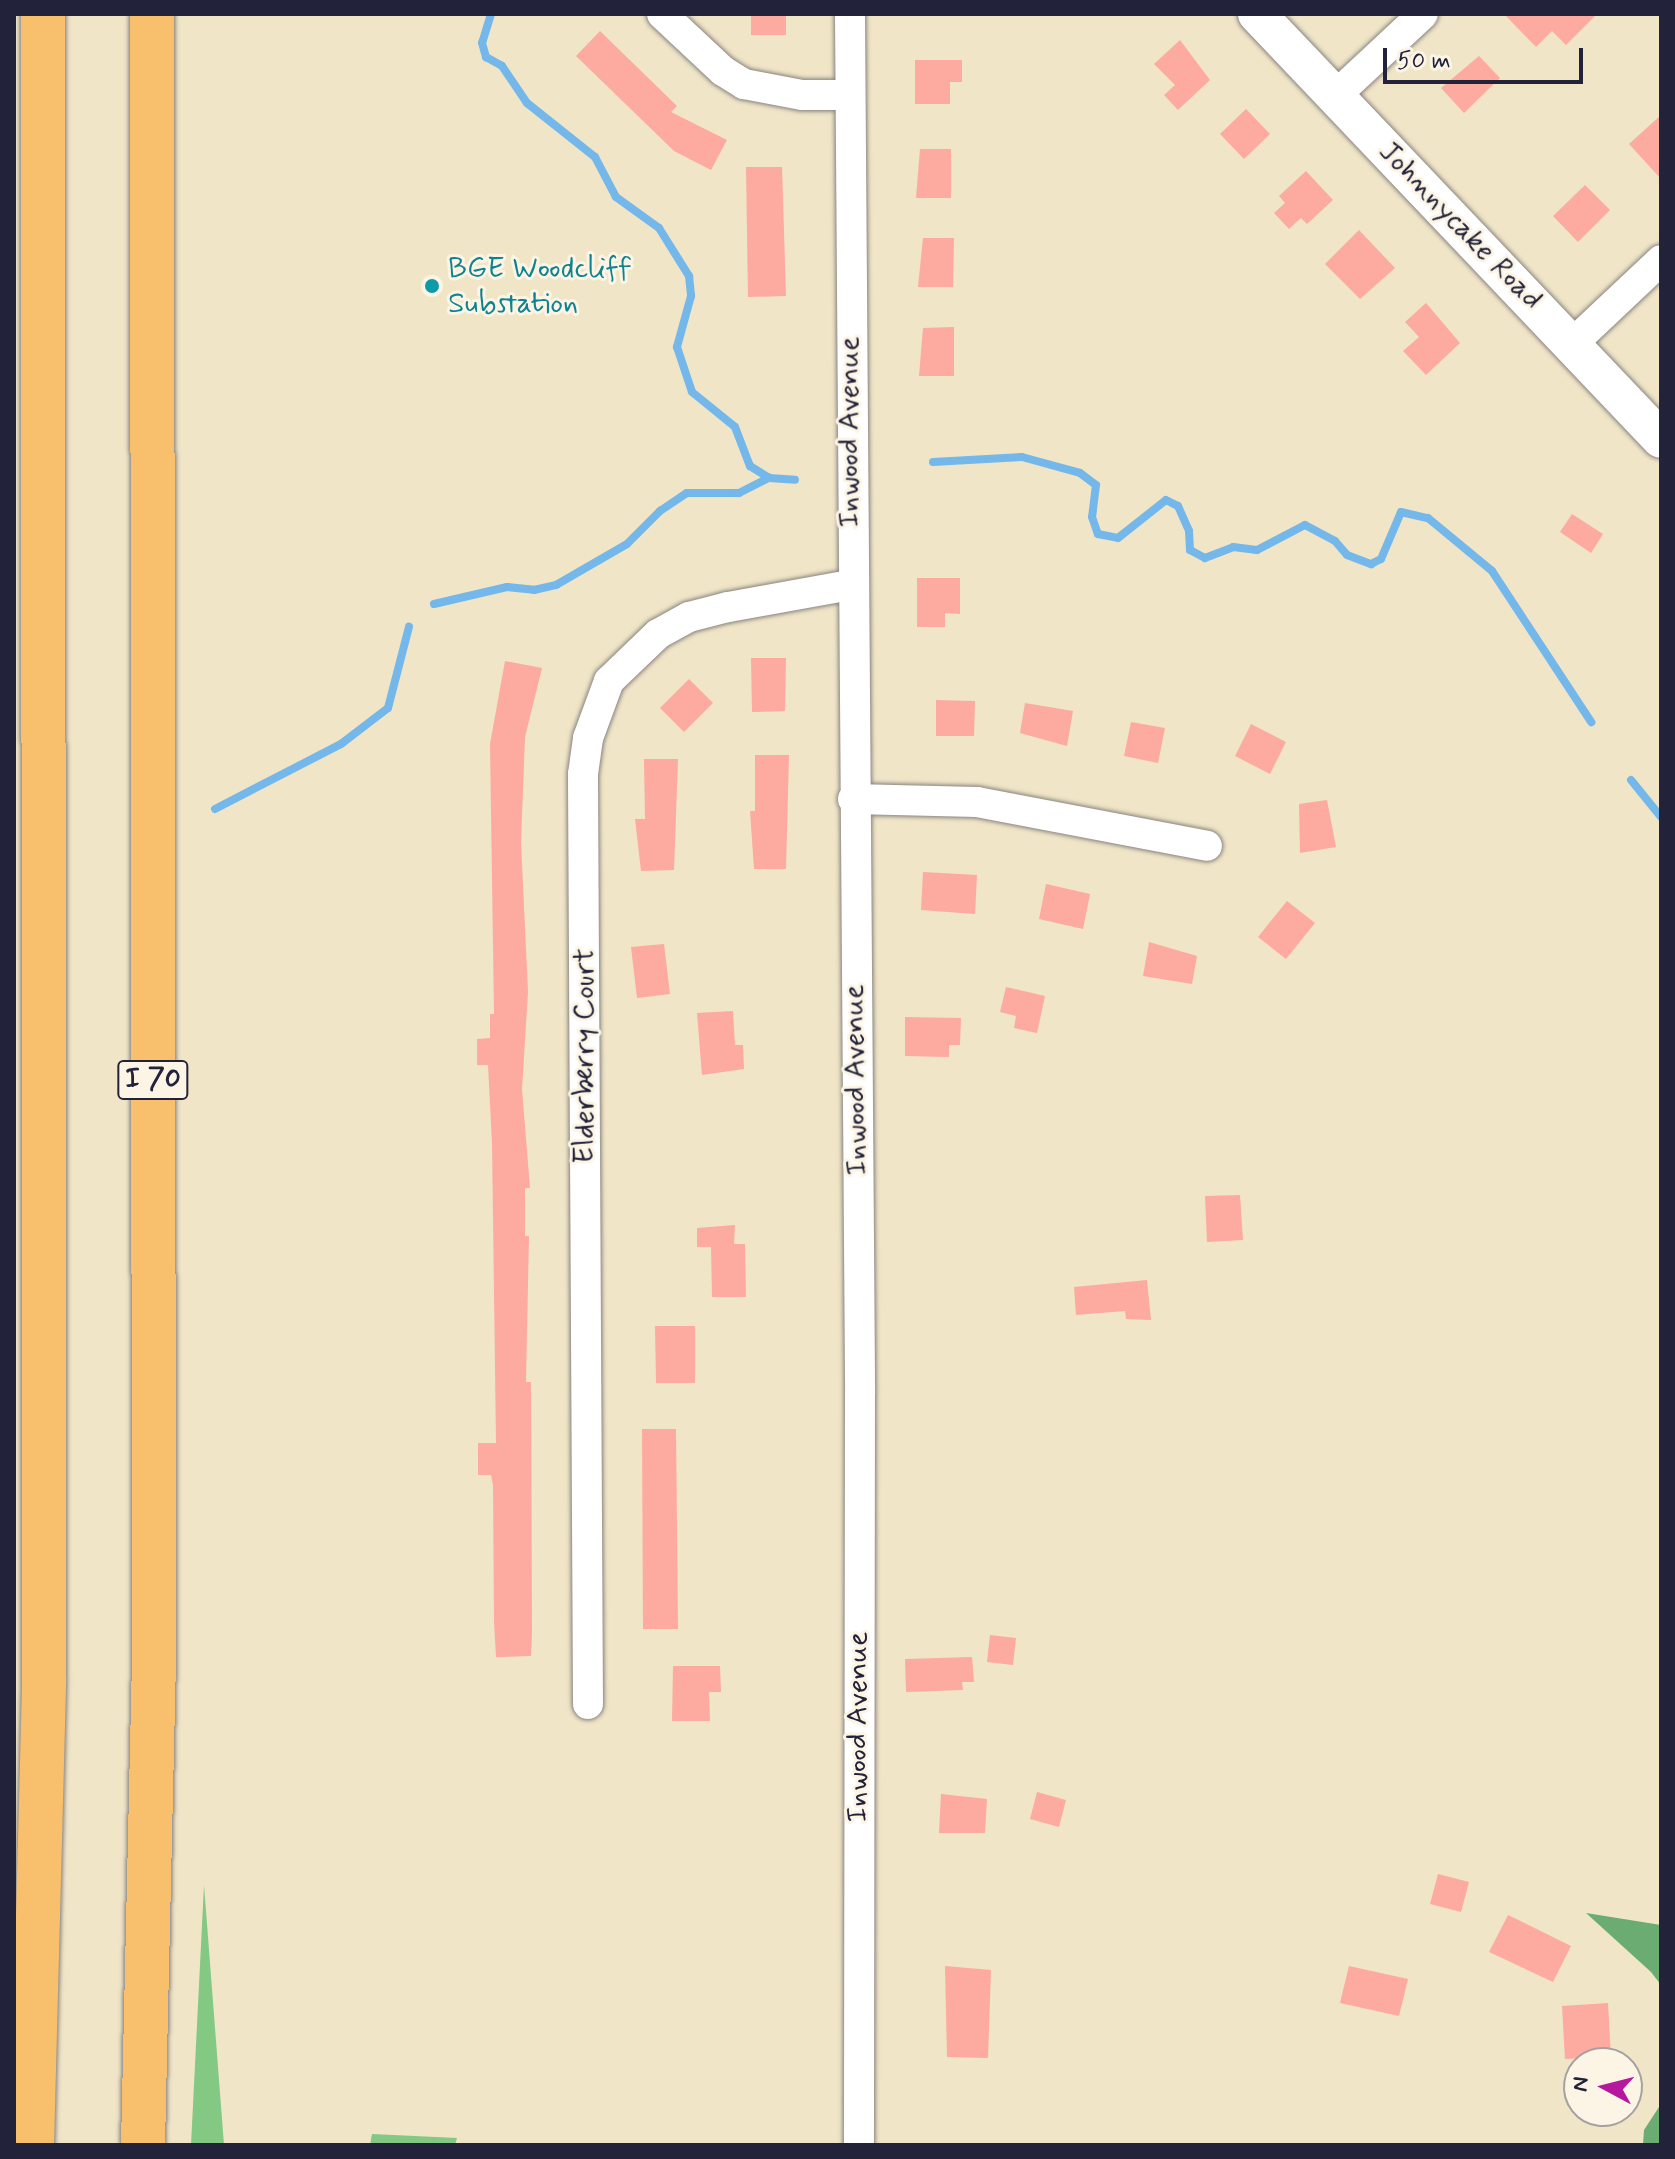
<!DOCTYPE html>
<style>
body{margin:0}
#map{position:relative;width:1675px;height:2159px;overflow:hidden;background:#f0e5c7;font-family:Mynerve,sans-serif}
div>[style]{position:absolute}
.green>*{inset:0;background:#83c883}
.forest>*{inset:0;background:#6aac71}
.stream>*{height:8px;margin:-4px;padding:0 4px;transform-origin:4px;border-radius:4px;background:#74b7ea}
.building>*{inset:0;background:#fdaaa0}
.roads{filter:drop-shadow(0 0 2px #898481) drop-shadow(0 0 2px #898481)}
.minor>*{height:30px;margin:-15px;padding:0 15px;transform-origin:15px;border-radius:15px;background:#fff}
.tertiary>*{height:38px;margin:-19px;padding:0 19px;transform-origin:19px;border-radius:19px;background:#fff}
.motorway>*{height:44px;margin:-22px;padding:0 22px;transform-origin:22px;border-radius:22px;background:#f8bf6c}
.dots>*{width:22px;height:22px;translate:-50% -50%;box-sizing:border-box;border:4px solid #fcf5e5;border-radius:50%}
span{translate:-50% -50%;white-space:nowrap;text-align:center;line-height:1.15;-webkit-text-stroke:6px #fcf5e5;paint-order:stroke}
.shield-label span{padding:2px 6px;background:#fcf5e5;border:2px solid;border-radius:6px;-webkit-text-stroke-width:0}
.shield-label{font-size:28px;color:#22223b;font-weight:700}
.street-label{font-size:30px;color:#22223b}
.culture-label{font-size:30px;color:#0d838f}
.left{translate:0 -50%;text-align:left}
.frame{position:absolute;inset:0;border:16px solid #22223b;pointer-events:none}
.north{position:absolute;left:1563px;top:2047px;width:80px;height:80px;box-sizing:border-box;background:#fcf5e5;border:2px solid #a5a1a1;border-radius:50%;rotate:277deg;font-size:22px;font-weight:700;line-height:32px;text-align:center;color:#22223b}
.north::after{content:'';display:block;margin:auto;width:28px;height:36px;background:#b5179e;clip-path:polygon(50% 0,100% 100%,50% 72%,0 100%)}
.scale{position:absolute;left:1383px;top:48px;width:200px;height:36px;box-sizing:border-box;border:4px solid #22223b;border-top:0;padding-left:10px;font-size:24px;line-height:28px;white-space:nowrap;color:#22223b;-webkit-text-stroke:6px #fcf5e5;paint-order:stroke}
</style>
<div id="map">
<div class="green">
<div style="clip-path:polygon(204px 1885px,224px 2145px,191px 2145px)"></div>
<div style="clip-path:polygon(372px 2134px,457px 2138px,455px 2145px,370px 2145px)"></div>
</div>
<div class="forest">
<div style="clip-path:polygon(1586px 1913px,1661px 1925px,1661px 1985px,1651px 1972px)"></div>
<div style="clip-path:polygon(1661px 2104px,1661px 2145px,1643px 2145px,1644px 2130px)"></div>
</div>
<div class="stream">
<div style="left:491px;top:14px;width:30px;rotate:107deg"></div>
<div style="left:482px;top:43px;width:15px;rotate:74deg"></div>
<div style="left:486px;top:57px;width:18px;rotate:29deg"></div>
<div style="left:502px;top:66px;width:45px;rotate:56deg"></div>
<div style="left:527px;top:103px;width:87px;rotate:38.5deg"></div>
<div style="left:595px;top:157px;width:45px;rotate:62.3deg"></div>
<div style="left:616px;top:197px;width:53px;rotate:35.8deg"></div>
<div style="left:659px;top:228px;width:57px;rotate:58deg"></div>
<div style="left:689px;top:276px;width:20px;rotate:84deg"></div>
<div style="left:691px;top:296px;width:53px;rotate:105.4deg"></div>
<div style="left:677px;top:347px;width:47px;rotate:71.6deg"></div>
<div style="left:692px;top:392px;width:55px;rotate:39.1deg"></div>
<div style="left:735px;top:427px;width:42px;rotate:69deg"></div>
<div style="left:750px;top:466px;width:22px;rotate:32deg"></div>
<div style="left:769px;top:478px;width:26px;rotate:4deg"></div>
<div style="left:933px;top:462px;width:89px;rotate:-3.2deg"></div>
<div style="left:1022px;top:457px;width:60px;rotate:15.4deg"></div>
<div style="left:1080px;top:473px;width:20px;rotate:37deg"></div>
<div style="left:1096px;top:485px;width:32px;rotate:97deg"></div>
<div style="left:1092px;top:517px;width:18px;rotate:71deg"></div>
<div style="left:1098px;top:534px;width:20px;rotate:11deg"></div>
<div style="left:1118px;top:538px;width:61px;rotate:-38.4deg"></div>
<div style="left:1166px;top:500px;width:13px;rotate:27deg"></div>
<div style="left:1178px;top:506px;width:27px;rotate:66deg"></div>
<div style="left:1189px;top:531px;width:19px;rotate:87deg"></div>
<div style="left:1190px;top:550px;width:17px;rotate:28deg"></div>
<div style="left:1205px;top:558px;width:30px;rotate:-21deg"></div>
<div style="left:1233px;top:547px;width:24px;rotate:7deg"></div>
<div style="left:1257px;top:550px;width:54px;rotate:-27.5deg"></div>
<div style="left:1305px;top:525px;width:34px;rotate:28deg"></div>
<div style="left:1335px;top:541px;width:18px;rotate:49deg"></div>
<div style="left:1347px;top:555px;width:26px;rotate:21deg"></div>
<div style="left:1371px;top:564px;width:11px;rotate:-27deg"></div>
<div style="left:1381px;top:559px;width:51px;rotate:-66.9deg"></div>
<div style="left:1401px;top:512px;width:28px;rotate:13deg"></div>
<div style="left:1428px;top:518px;width:83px;rotate:39.6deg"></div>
<div style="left:1492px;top:571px;width:181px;rotate:56.7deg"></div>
<div style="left:434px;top:604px;width:75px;rotate:-13.1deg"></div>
<div style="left:507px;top:587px;width:27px;rotate:6deg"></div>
<div style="left:534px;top:590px;width:23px;rotate:-13deg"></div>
<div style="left:556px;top:585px;width:82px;rotate:-30deg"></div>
<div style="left:627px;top:544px;width:47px;rotate:-45deg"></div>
<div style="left:660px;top:511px;width:32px;rotate:-34deg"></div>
<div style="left:687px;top:493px;width:52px"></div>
<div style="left:739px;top:493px;width:34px;rotate:-27deg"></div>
<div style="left:1631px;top:780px;width:48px;rotate:51deg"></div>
<div style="left:215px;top:809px;width:142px;rotate:-27.3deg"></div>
<div style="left:341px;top:744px;width:59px;rotate:-37.5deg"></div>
<div style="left:388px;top:708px;width:84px;rotate:-75.5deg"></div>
</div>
<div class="building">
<div style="clip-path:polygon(751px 14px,786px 14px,786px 35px,751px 35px)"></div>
<div style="clip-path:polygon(1504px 14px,1597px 14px,1566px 45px,1552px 31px,1536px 47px)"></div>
<div style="clip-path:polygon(600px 31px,677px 106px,671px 112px,727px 140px,711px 170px,674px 151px,576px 56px)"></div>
<div style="clip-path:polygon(1180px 40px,1210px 80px,1178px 110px,1164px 95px,1175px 85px,1154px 64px)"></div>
<div style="clip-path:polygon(1479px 56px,1500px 78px,1464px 113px,1441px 88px)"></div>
<div style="clip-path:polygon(915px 60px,962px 60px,962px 82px,950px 82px,950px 104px,915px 104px)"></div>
<div style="clip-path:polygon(1246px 109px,1270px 134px,1244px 159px,1220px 134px)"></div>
<div style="clip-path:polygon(1661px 115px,1661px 179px,1629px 144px)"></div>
<div style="clip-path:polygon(920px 149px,951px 149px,951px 198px,916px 198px)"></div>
<div style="clip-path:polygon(746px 167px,782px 167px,786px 296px,748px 297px)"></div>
<div style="clip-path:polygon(1306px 171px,1333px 200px,1307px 224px,1301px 218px,1289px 229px,1274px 213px,1285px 203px,1279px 196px)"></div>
<div style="clip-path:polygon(1585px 185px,1610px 210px,1578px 242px,1553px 216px)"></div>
<div style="clip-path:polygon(1359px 230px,1395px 268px,1360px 299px,1325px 264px)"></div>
<div style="clip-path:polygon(923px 238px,954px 238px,953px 287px,918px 287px)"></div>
<div style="clip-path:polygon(1426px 303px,1460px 343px,1426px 375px,1403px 351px,1419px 337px,1405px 322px)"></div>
<div style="clip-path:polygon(954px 327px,954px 376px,919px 376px,923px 328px)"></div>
<div style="clip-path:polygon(1572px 514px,1603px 534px,1591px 553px,1560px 532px)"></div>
<div style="clip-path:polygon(917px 578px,960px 578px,960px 614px,945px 613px,945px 627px,917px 627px)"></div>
<div style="clip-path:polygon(751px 658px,786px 658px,785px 711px,752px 712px)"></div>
<div style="clip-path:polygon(505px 661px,542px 668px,525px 737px,521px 842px,528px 992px,522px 1089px,530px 1188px,525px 1188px,525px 1236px,529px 1236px,526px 1382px,531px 1382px,532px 1632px,531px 1656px,502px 1657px,496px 1657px,494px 1622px,493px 1485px,491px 1475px,478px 1475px,478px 1443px,496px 1443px,492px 1143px,488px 1065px,477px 1065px,477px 1039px,490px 1038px,490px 1014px,494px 1014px,490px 744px)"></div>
<div style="clip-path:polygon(689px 679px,713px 703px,684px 732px,660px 708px)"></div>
<div style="clip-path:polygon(936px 700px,975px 701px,974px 736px,936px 736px)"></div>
<div style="clip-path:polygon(1025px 703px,1073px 711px,1067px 746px,1020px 733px)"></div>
<div style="clip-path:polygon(1131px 722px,1165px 728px,1158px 763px,1124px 756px)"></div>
<div style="clip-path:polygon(1251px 724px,1286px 742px,1270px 774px,1235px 756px)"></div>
<div style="clip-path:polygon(755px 755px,789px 755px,786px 869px,754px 869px,750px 811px,755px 811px)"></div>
<div style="clip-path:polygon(644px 759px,678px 759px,674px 870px,641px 871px,635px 819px,645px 819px)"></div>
<div style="clip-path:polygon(1327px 800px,1336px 847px,1300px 853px,1299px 804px)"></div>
<div style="clip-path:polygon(923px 872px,977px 875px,975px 914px,921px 910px)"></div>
<div style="clip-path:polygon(1046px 884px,1090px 894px,1083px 929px,1039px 919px)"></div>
<div style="clip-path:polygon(1287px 901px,1315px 923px,1286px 959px,1258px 937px)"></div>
<div style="clip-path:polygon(1149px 942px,1197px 956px,1192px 984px,1143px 976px)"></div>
<div style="clip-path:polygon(664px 944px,670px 994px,637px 998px,631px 947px)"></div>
<div style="clip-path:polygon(1006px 987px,1045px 996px,1037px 1033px,1014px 1028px,1016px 1016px,1000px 1012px)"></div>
<div style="clip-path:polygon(733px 1011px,735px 1045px,743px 1045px,744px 1069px,702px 1075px,697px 1013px)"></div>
<div style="clip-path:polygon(905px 1017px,961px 1018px,960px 1045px,949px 1045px,949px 1057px,905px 1056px)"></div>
<div style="clip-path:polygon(1240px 1195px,1243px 1240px,1207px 1242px,1205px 1196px)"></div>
<div style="clip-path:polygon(735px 1225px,734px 1244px,745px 1244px,746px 1297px,712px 1297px,711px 1247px,697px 1247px,697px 1228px)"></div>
<div style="clip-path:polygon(1147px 1280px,1151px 1320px,1126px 1319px,1125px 1311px,1076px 1315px,1074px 1287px)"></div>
<div style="clip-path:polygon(655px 1326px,695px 1326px,695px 1383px,656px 1383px)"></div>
<div style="clip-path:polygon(642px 1429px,676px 1429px,678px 1629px,643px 1629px)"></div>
<div style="clip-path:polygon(990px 1635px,1016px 1638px,1013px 1665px,987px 1662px)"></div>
<div style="clip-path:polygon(972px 1657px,974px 1682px,962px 1682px,963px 1690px,906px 1692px,905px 1659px)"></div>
<div style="clip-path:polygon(673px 1666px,720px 1666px,721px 1692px,709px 1692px,710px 1721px,672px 1721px)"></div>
<div style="clip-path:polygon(1037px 1792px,1066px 1800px,1059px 1827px,1030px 1819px)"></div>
<div style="clip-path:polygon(941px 1794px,987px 1799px,985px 1833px,939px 1833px)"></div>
<div style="clip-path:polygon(1438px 1874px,1469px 1882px,1461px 1912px,1430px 1904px)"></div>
<div style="clip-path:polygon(1508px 1915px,1571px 1946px,1553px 1982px,1489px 1952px)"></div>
<div style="clip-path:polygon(945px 1966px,991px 1970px,988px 2058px,947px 2057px)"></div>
<div style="clip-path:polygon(1349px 1966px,1408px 1979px,1399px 2016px,1340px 2003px)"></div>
<div style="clip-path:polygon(1608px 2003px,1611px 2057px,1565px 2059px,1562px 2006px)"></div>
</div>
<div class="roads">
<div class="minor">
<div style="left:662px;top:14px;width:83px;rotate:43.1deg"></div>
<div style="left:723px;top:71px;width:25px;rotate:32deg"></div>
<div style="left:744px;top:84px;width:59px;rotate:10.7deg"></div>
<div style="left:802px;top:95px;width:48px"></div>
<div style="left:850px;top:14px;width:1380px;rotate:89.58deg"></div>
<div style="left:860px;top:1394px;width:751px;rotate:90.08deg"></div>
<div style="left:1335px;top:96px;width:120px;rotate:-43deg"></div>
<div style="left:1572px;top:344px;width:122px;rotate:-43.3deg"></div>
<div style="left:853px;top:799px;width:124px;rotate:1.4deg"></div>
<div style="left:977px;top:802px;width:234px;rotate:10.8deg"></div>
<div style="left:588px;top:1704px;width:930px;rotate:-90.31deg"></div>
<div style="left:583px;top:774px;width:36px;rotate:-82deg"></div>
<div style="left:588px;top:738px;width:61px;rotate:-69.8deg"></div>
<div style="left:609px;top:681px;width:68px;rotate:-43.8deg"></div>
<div style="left:658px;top:634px;width:35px;rotate:-29deg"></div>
<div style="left:689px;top:617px;width:40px;rotate:-14.4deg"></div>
<div style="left:728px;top:607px;width:124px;rotate:-10.2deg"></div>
</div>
<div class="tertiary">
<div style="left:1257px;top:14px;width:586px;rotate:46.45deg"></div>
</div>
<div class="motorway">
<div style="left:32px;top:2145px;width:464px;rotate:-88.5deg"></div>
<div style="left:44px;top:1681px;width:1667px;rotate:-90.03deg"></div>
<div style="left:143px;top:2145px;width:472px;rotate:-88.7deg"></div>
<div style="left:154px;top:1673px;width:1659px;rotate:-90.07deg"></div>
</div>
</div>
<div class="dots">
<div style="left:432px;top:286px;background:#0f9aa8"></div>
</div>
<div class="shield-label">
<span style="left:153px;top:1080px">I 70</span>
</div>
<div class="street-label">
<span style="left:1460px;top:226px;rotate:46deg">Johnnycake Road</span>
<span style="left:850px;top:432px;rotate:-90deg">Inwood Avenue</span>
<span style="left:585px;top:1056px;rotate:-90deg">Elderberry Court</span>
<span style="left:856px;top:1080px;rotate:-91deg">Inwood Avenue</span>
<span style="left:858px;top:1727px;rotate:-90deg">Inwood Avenue</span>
</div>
<div class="culture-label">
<span class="left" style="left:448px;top:286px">BGE Woodcliff<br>Substation</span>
</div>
<div class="frame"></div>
<div class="north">N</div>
<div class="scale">50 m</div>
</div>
